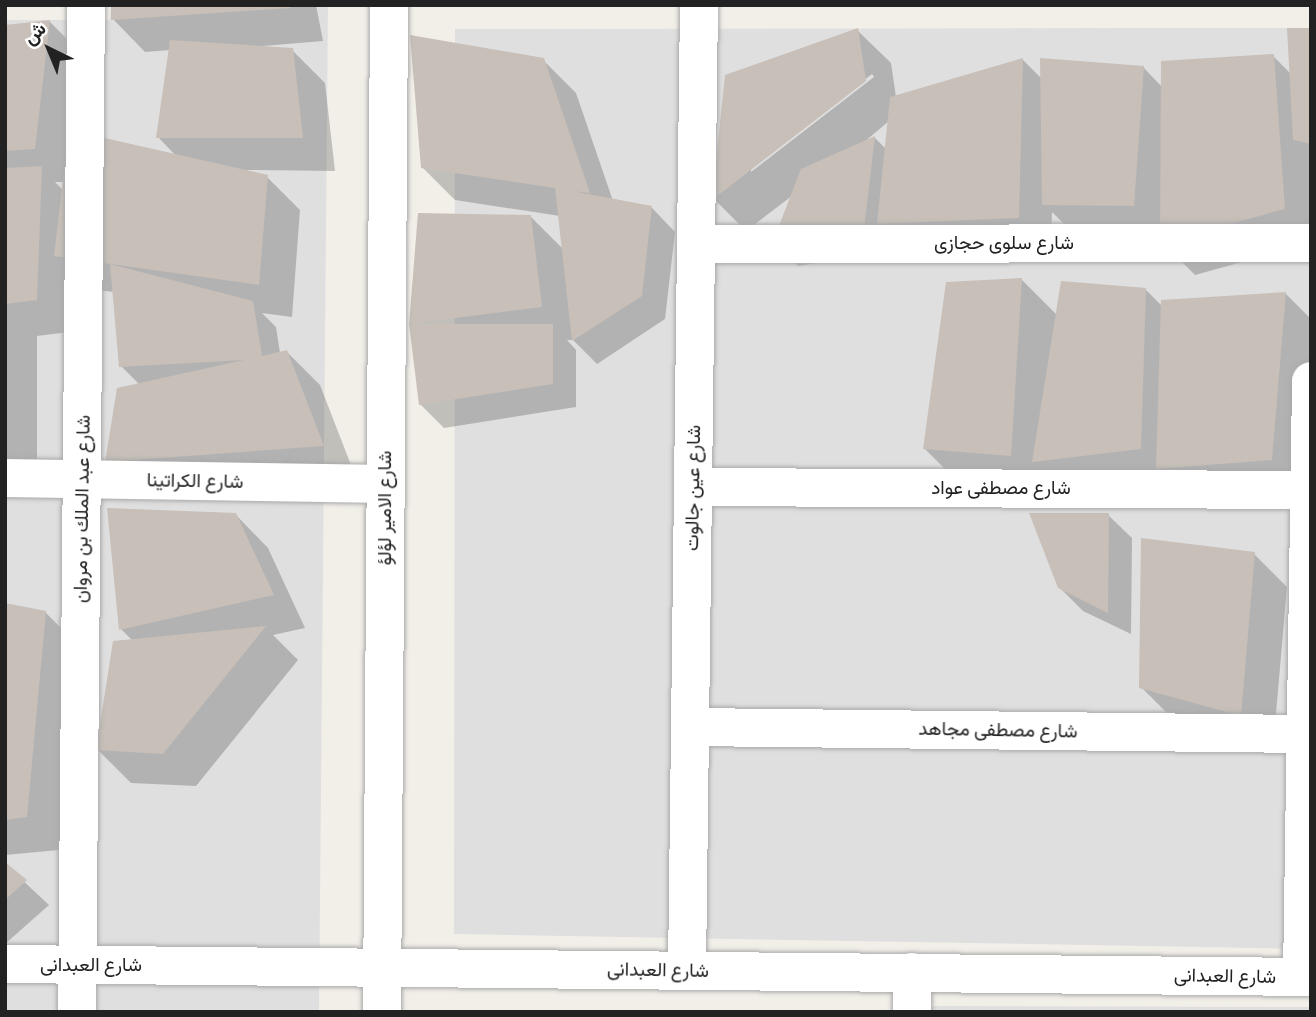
<!DOCTYPE html>
<meta charset="utf-8">
<style>
body{margin:0}
#map{position:relative;width:1316px;height:1017px;overflow:hidden;background:#f2efe9;font-family:Cabin,Vazirmatn,sans-serif}
div>[style]{position:absolute}
.residential>*{inset:0;background:#e0dfdf}
.shadow>*{inset:0;background:#0003}
.building>*{inset:0;background:#c7bfb8}
.roads{filter:drop-shadow(0 0 2px #a9a9a9) drop-shadow(0 0 2px #a9a9a9)}
.minor>*{height:38px;margin:-19px;padding:0 19px;transform-origin:19px;border-radius:19px;background:#fff}
span{translate:-50% -50%;white-space:nowrap;text-align:center;line-height:1.15;-webkit-text-stroke:6px #fff;paint-order:stroke}
.street-label{font-size:19px;color:#222}
.frame{position:absolute;inset:0;border:7px solid #222;pointer-events:none}
.north{position:absolute;left:14px;top:14px;width:70px;height:70px;-webkit-text-stroke:5px #fff;paint-order:stroke;rotate:317deg;font-size:19px;font-weight:700;line-height:28px;text-align:center;color:#222}
.north::after{content:'';display:block;margin:auto;width:24px;height:32px;background:#222;clip-path:polygon(50% 0,100% 100%,50% 72%,0 100%)}
</style>
<div id="map">
<div class="residential">
<div style="clip-path:polygon(111px 5px,328px 5px,319px 1012px,5px 1012px,5px 20px,110px 20px)"></div>
<div style="clip-path:polygon(1311px 28px,1311px 949px,454px 934px,455px 29px)"></div>
<div style="clip-path:polygon(932px 1006px,1311px 1007px,1311px 1012px,932px 1012px)"></div>
</div>
<div class="shadow">
<div style="clip-path:polygon(evenodd,113px 5px,316px 5px,323px 41px,252px 47px,292px 50px,325px 83px,335px 171px,245px 170px,267px 177px,300px 210px,292px 317px,262px 313px,276px 327px,280px 353px,287px 352px,320px 385px,356px 478px,107px 461px,140px 385px,121px 366px,114px 292px,89px 289px,69px 332px,37px 336px,37px 495px,5px 494px,5px 27px,50px 22px,83px 55px,73px 133px,177px 157px,158px 137px,170px 50px,145px 52px,113px 19px,113px 5px,55px 182px,65px 182px,64px 191px,55px 182px)"></div>
<div style="clip-path:polygon(evenodd,1311px 29px,1311px 243px,1195px 275px,1162px 242px,1077px 237px,1052px 212px,1051px 250px,887px 252px,798px 266px,775px 243px,793px 195px,746px 231px,714px 199px,858px 31px,891px 63px,896px 97px,1023px 60px,1042px 79px,1143px 67px,1162px 87px,1273px 56px,1291px 74px,1311px 29px,872px 74px,874px 77px,751px 172px,751px 167px,872px 74px,1311px 29px,889px 121px,886px 149px,875px 138px,863px 143px,889px 121px)"></div>
<div style="clip-path:polygon(543px 60px,576px 93px,613px 201px,652px 208px,675px 232px,665px 319px,597px 364px,573px 340px,567px 340px,576px 350px,576px 407px,444px 428px,420px 404px,410px 324px,531px 217px,564px 250px,560px 216px,455px 200px,422px 167px)"></div>
<div style="clip-path:polygon(1022px 280px,1057px 315px,1146px 290px,1162px 306px,1286px 294px,1311px 319px,1311px 418px,1304px 492px,958px 482px,925px 449px)"></div>
<div style="clip-path:polygon(235px 514px,268px 548px,305px 628px,273px 635px,298px 660px,196px 786px,131px 783px,98px 750px,133px 641px,121px 629px)"></div>
<div style="clip-path:polygon(1108px 515px,1132px 538px,1131px 634px,1083px 611px,1059px 587px)"></div>
<div style="clip-path:polygon(1254px 554px,1287px 587px,1273px 748px,1174px 720px,1141px 687px)"></div>
<div style="clip-path:polygon(5px 605px,45px 612px,78px 645px,59px 850px,5px 855px)"></div>
<div style="clip-path:polygon(5px 864px,49px 905px,5px 944px)"></div>
</div>
<div class="building">
<div style="clip-path:polygon(111px 5px,290px 5px,291px 8px,111px 20px)"></div>
<div style="clip-path:polygon(50px 20px,35px 149px,5px 151px,5px 25px)"></div>
<div style="clip-path:polygon(858px 28px,866px 81px,712px 200px,725px 75px)"></div>
<div style="clip-path:polygon(1287px 28px,1311px 28px,1311px 144px,1293px 140px)"></div>
<div style="clip-path:polygon(410px 35px,544px 58px,590px 193px,572px 191px,652px 206px,642px 296px,572px 341px,555px 188px,421px 168px)"></div>
<div style="clip-path:polygon(170px 40px,293px 48px,303px 138px,156px 138px)"></div>
<div style="clip-path:polygon(1274px 54px,1285px 209px,1160px 243px,1161px 61px)"></div>
<div style="clip-path:polygon(1023px 58px,1019px 218px,877px 224px,890px 97px)"></div>
<div style="clip-path:polygon(1040px 58px,1144px 66px,1134px 206px,1042px 205px)"></div>
<div style="clip-path:polygon(69px 130px,268px 175px,259px 285px,54px 256px)"></div>
<div style="clip-path:polygon(875px 136px,864px 229px,772px 244px,801px 169px)"></div>
<div style="clip-path:polygon(42px 166px,37px 300px,5px 304px,5px 168px)"></div>
<div style="clip-path:polygon(418px 213px,531px 215px,542px 307px,409px 324px)"></div>
<div style="clip-path:polygon(110px 264px,253px 301px,262px 356px,287px 350px,324px 446px,105px 462px,117px 388px,244px 360px,119px 367px)"></div>
<div style="clip-path:polygon(1022px 278px,1011px 456px,923px 449px,946px 282px)"></div>
<div style="clip-path:polygon(1061px 281px,1146px 288px,1141px 449px,1032px 462px)"></div>
<div style="clip-path:polygon(1286px 292px,1272px 460px,1156px 469px,1161px 300px)"></div>
<div style="clip-path:polygon(409px 324px,553px 324px,553px 384px,419px 405px)"></div>
<div style="clip-path:polygon(107px 508px,236px 513px,274px 595px,119px 630px)"></div>
<div style="clip-path:polygon(1029px 513px,1109px 513px,1108px 613px,1058px 588px)"></div>
<div style="clip-path:polygon(1141px 538px,1255px 552px,1241px 716px,1139px 688px)"></div>
<div style="clip-path:polygon(5px 603px,46px 611px,27px 817px,5px 820px)"></div>
<div style="clip-path:polygon(266px 626px,163px 754px,96px 750px,113px 641px)"></div>
<div style="clip-path:polygon(5px 862px,27px 880px,5px 900px)"></div>
</div>
<div class="roads">
<div class="minor">
<div style="left:697px;top:244px;width:614px;rotate:-0.09deg"></div>
<div style="left:5px;top:478px;width:380px;rotate:0.9deg"></div>
<div style="left:693px;top:487px;width:616px;rotate:0.28deg"></div>
<div style="left:690px;top:727px;width:616px;rotate:0.65deg"></div>
<div style="left:5px;top:964px;width:1306px;rotate:0.57deg"></div>
<div style="left:687px;top:971px;width:966px;rotate:-89.29deg"></div>
<div style="left:912px;top:972px;width:40px;rotate:90deg"></div>
<div style="left:1302px;top:977px;width:596px;rotate:-89.13deg"></div>
<div style="left:77px;top:1012px;width:1007px;rotate:-89.49deg"></div>
<div style="left:382px;top:1012px;width:1007px;rotate:-89.6deg"></div>
</div>
</div>
<div class="street-label">
<span style="left:1004px;top:243px">شارع سلوى حجازى</span>
<span style="left:195px;top:481px;rotate:1deg">شارع الكراتينا</span>
<span style="left:693px;top:488px;rotate:-89deg">شارع عين جالوت</span>
<span style="left:1001px;top:488px">شارع مصطفى عواد</span>
<span style="left:385px;top:508px;rotate:-90deg">شارع الامير لؤلؤ</span>
<span style="left:82px;top:509px;rotate:-89deg">شارع عبد الملك بن مروان</span>
<span style="left:998px;top:730px;rotate:1deg">شارع مصطفى مجاهد</span>
<span style="left:91px;top:965px">شارع العبدانى</span>
<span style="left:658px;top:970px;rotate:1deg">شارع العبدانى</span>
<span style="left:1225px;top:976px;rotate:1deg">شارع العبدانى</span>
</div>
<div class="frame"></div>
<div class="north">ش</div>
</div>
